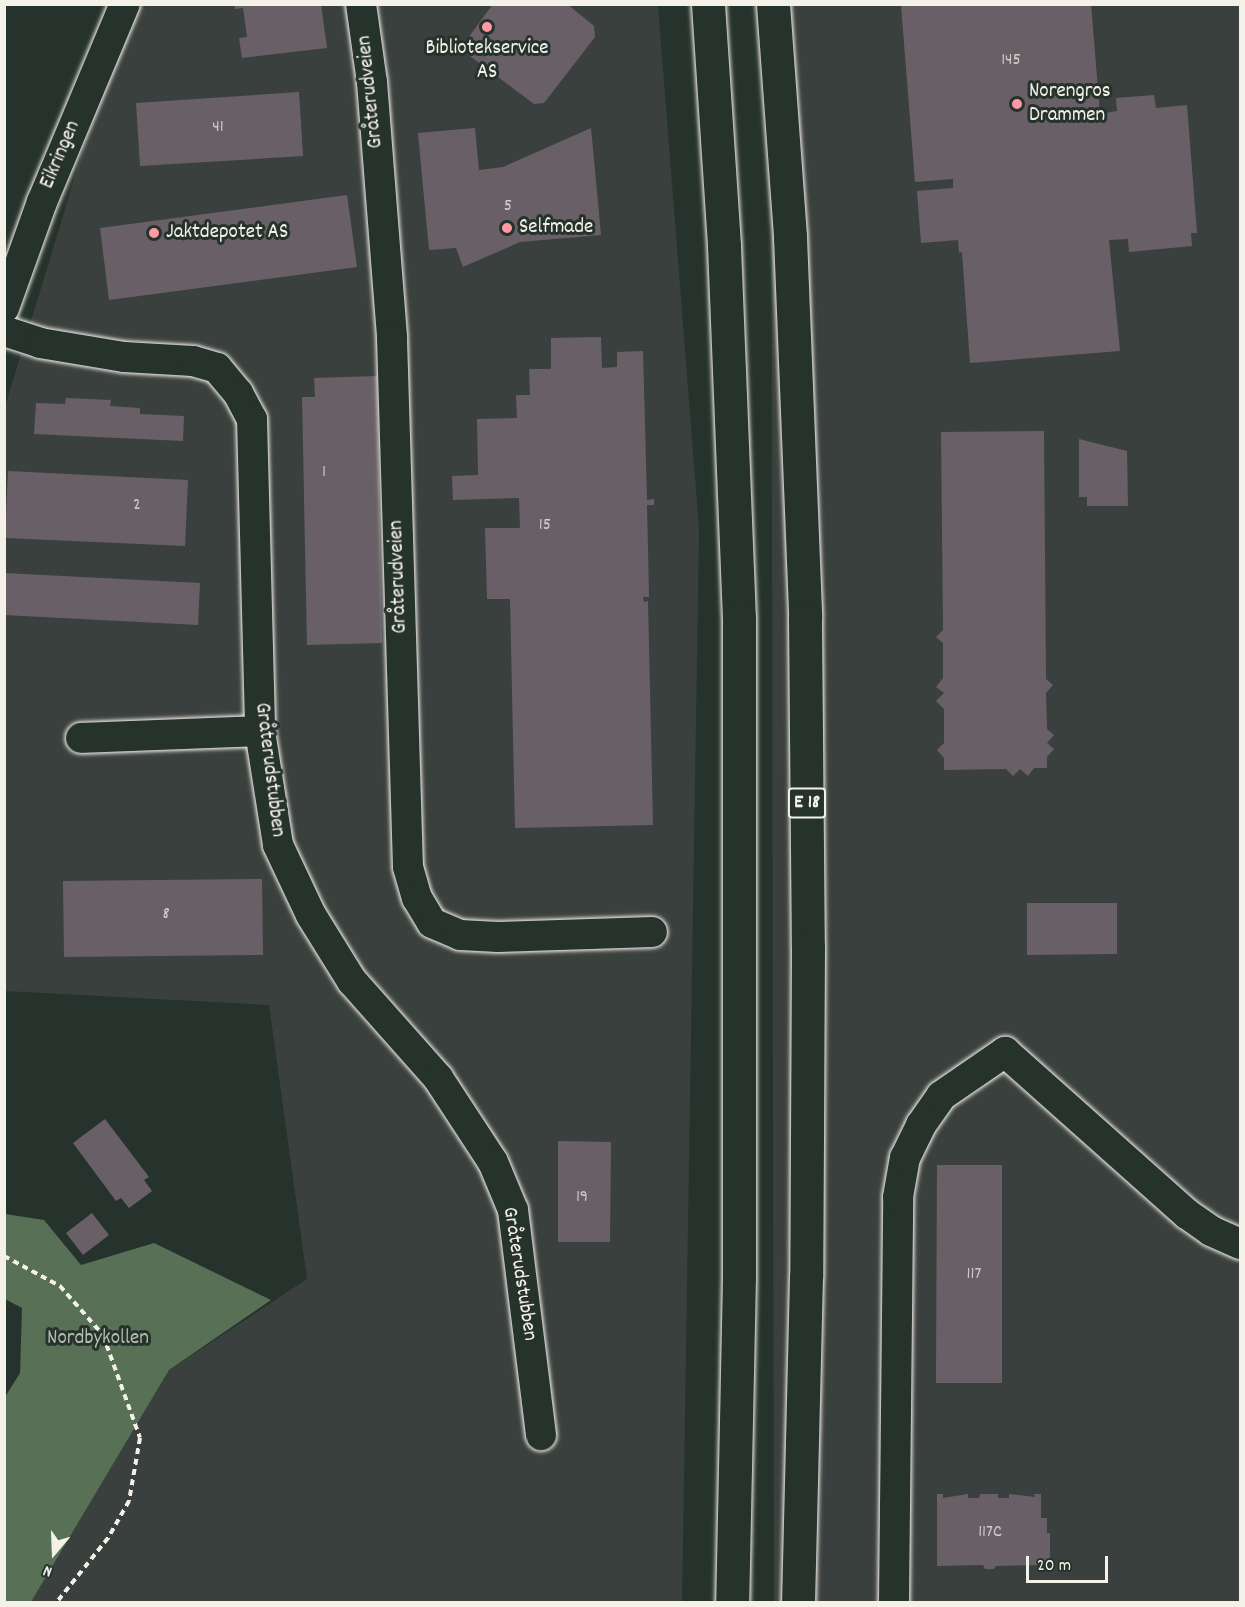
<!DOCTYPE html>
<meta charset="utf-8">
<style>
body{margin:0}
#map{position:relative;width:1245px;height:1607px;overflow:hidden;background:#26332d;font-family:Dekko,sans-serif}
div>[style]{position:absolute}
.built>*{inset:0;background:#3a403e}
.green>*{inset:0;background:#577056}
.building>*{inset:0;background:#696067}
.path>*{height:4px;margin-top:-2px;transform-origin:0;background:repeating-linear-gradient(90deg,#f4f1e8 0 6px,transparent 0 10.5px)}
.roads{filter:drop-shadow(0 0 2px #f4f1e8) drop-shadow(0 0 2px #f4f1e8)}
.minor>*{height:30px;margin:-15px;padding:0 15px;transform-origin:15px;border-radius:15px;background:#26332d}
.highway>*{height:33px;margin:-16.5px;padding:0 16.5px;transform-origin:16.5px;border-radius:16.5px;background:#26332d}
.dots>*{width:16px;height:16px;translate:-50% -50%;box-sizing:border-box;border:3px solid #26332d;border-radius:50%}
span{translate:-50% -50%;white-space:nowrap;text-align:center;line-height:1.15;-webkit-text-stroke:6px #26332d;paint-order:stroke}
.number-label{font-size:18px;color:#d1cdc8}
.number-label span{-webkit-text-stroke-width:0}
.shield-label span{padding:2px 4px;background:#26332d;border:2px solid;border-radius:4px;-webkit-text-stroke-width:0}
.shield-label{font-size:20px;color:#f4f1e8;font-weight:700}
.poi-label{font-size:21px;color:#f4f1e8}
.left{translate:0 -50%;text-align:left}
.street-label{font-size:21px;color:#f4f1e8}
.park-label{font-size:21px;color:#b5bdae}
.frame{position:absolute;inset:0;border:6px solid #f4f1e8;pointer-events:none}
.north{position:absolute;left:24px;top:1523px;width:60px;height:60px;-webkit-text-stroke:4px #26332d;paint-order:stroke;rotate:199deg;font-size:16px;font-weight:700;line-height:24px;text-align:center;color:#f4f1e8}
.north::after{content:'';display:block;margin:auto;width:21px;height:27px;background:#f4f1e8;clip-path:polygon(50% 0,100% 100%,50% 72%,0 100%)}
.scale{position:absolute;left:1026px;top:1556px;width:82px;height:27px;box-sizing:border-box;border:3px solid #f4f1e8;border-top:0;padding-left:8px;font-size:18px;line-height:21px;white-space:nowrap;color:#f4f1e8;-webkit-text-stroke:4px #26332d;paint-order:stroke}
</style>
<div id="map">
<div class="built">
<div style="clip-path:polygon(127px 5px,658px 5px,699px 529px,682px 1602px,31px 1602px,169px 1370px,307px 1279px,269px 1005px,5px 991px,4px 410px)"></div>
<div style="clip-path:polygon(771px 5px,1240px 5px,1240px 1602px,774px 1602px)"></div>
</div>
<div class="green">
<div style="clip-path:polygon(5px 1214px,44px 1220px,81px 1265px,154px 1243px,271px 1300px,169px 1370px,31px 1602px,5px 1602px,5px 1397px,20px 1373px,22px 1308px,5px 1299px)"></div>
</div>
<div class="building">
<div style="clip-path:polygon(235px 4px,321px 4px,327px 48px,242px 58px,239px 38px,247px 37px,243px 8px,235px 9px)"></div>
<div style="clip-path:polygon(493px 4px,567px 4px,594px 26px,595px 37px,544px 103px,534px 104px,466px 53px,465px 42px)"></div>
<div style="clip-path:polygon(1091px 4px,1100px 114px,1117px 111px,1116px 98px,1154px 95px,1156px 108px,1187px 105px,1197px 233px,1191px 233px,1192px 246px,1129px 252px,1128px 239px,1109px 240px,1120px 351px,970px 363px,962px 252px,959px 253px,958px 240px,921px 243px,917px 191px,953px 188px,953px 179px,915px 182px,901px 5px)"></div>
<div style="clip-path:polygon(299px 92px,303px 156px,140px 166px,136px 103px)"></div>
<div style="clip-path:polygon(475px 128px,479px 170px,503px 167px,591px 128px,601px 235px,520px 242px,463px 267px,456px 248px,429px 250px,418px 133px)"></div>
<div style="clip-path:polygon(347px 195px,357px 267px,109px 300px,100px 228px)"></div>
<div style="clip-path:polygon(601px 337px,602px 368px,617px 367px,617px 352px,643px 351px,647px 500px,654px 499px,654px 505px,647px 505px,649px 597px,643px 597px,644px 602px,648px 601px,653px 825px,515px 828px,510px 599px,487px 599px,485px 528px,520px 528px,519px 498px,453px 500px,452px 476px,478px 475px,477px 419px,517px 418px,516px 395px,530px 395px,529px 369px,551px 369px,551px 338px)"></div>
<div style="clip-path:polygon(377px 376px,382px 643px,307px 645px,302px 397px,315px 397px,314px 378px)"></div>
<div style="clip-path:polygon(66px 398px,111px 400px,110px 406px,140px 408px,140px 414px,184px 416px,183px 441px,34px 434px,36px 403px,65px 404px)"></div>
<div style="clip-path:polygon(1044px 431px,1046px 679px,1053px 685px,1046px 693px,1047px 729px,1054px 735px,1047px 743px,1054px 749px,1047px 757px,1047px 768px,1034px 768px,1028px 776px,1020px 769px,1013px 776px,1006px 769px,944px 770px,944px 758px,937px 750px,944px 743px,944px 709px,936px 701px,944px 693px,936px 687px,943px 678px,943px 643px,936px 637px,943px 630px,941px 432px)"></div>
<div style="clip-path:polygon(1079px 439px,1127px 451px,1128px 506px,1087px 506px,1087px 497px,1079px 497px)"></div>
<div style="clip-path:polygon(8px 471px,188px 480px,185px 546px,5px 538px)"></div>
<div style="clip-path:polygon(4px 573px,200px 583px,198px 625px,4px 615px)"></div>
<div style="clip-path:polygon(262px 879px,263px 955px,64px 957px,63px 881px)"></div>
<div style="clip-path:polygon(1027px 903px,1117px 903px,1117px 954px,1027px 955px)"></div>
<div style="clip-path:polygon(105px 1119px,149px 1177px,144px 1180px,152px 1191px,129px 1208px,121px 1198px,116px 1201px,73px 1143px)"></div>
<div style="clip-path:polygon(558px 1141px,611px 1142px,610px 1242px,558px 1242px)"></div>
<div style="clip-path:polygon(937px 1165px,1002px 1165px,1002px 1383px,936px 1383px)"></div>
<div style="clip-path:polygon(92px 1213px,109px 1235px,83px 1255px,66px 1233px)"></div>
<div style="clip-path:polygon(937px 1494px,943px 1494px,943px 1498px,968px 1494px,968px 1498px,979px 1498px,980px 1494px,998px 1494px,998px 1498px,1009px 1498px,1009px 1494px,1035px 1497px,1034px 1494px,1041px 1494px,1041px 1518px,1047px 1518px,1047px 1533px,1050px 1533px,1050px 1560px,1041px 1561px,1041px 1565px,996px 1566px,994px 1569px,985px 1569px,983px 1565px,937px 1566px)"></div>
</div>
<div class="path">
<div style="left:4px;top:1256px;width:64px;rotate:28.2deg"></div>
<div style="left:60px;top:1286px;width:65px;rotate:48.7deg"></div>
<div style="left:103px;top:1335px;width:109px;rotate:70.2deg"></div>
<div style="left:140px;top:1438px;width:64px;rotate:99.9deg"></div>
<div style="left:129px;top:1501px;width:43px;rotate:119.6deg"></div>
<div style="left:108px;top:1538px;width:82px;rotate:128.6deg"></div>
</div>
<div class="roads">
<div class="minor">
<div style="left:361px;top:4px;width:79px;rotate:82deg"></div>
<div style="left:372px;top:82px;width:257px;rotate:85.5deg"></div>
<div style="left:392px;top:338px;width:529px;rotate:88.27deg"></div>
<div style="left:408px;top:867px;width:32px;rotate:74deg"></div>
<div style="left:417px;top:898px;width:29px;rotate:59deg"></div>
<div style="left:432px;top:923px;width:30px;rotate:23deg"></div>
<div style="left:460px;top:935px;width:38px;rotate:3deg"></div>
<div style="left:498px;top:937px;width:154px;rotate:-1.9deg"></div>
<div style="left:4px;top:308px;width:113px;rotate:-70.3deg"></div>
<div style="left:42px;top:202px;width:215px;rotate:-67.3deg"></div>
<div style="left:4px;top:331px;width:38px;rotate:18deg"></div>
<div style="left:40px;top:343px;width:85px;rotate:9.5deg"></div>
<div style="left:124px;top:357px;width:69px;rotate:3.3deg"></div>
<div style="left:193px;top:361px;width:25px;rotate:16deg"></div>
<div style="left:217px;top:368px;width:33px;rotate:50deg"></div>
<div style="left:238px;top:393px;width:30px;rotate:62deg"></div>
<div style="left:252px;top:419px;width:312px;rotate:88.5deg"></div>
<div style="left:260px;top:731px;width:115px;rotate:81deg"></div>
<div style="left:278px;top:845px;width:77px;rotate:64.8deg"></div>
<div style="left:311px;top:915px;width:78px;rotate:58.2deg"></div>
<div style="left:352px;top:981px;width:130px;rotate:48.4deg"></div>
<div style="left:438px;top:1078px;width:100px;rotate:56.8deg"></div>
<div style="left:493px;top:1162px;width:52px;rotate:67.4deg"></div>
<div style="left:513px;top:1210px;width:227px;rotate:82.9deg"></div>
<div style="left:81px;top:738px;width:179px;rotate:-2.2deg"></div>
<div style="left:894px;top:1602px;width:405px;rotate:-89.4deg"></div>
<div style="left:898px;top:1197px;width:40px;rotate:-80deg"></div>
<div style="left:905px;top:1158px;width:37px;rotate:-64deg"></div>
<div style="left:921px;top:1125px;width:35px;rotate:-55deg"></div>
<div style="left:941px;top:1096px;width:78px;rotate:-34.5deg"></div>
<div style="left:1005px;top:1052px;width:244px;rotate:41.7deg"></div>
<div style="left:1187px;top:1214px;width:29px;rotate:35deg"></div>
<div style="left:1211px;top:1231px;width:32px;rotate:24deg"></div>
</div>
<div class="highway">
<div style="left:708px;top:4px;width:243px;rotate:86.2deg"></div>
<div style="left:724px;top:246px;width:372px;rotate:87.7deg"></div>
<div style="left:739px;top:618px;width:659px;rotate:90deg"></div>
<div style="left:739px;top:1277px;width:325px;rotate:91.2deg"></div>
<div style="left:773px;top:4px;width:234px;rotate:85.8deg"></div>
<div style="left:790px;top:237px;width:381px;rotate:87.7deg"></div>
<div style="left:805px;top:618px;width:329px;rotate:89.5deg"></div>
<div style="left:808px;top:947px;width:330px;rotate:90.3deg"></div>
<div style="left:806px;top:1277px;width:325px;rotate:91.4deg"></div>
</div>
</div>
<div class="dots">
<div style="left:487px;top:27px;background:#ff9aa2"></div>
<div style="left:1017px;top:104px;background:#ff9aa2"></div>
<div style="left:507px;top:228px;background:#ff9aa2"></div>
<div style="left:154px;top:233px;background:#ff9aa2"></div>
</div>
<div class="number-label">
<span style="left:1011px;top:61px">145</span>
<span style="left:218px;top:128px">41</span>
<span style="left:508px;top:207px">5</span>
<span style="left:324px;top:473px">1</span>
<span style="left:137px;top:506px">2</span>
<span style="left:545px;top:526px">15</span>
<span style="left:166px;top:915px">8</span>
<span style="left:582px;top:1198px">19</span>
<span style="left:974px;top:1275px">117</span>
<span style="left:990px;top:1533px">117C</span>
</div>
<div class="shield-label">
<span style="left:807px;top:803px">E 18</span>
</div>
<div class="poi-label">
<span style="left:487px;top:61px">Bibliotekservice<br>AS</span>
<span class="left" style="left:1029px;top:104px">Norengros<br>Drammen</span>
<span class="left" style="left:519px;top:228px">Selfmade</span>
<span class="left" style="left:166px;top:233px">Jaktdepotet AS</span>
</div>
<div class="street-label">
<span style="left:371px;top:92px;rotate:-96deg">Gråterudveien</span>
<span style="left:61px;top:155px;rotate:-67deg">Eikringen</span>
<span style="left:399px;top:577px;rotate:-92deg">Gråterudveien</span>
<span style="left:269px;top:770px;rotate:83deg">Gråterudstubben</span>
<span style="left:519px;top:1274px;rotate:81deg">Gråterudstubben</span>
</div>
<div class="park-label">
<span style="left:98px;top:1339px">Nordbykollen</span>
</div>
<div class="frame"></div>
<div class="north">N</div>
<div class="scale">20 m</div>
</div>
